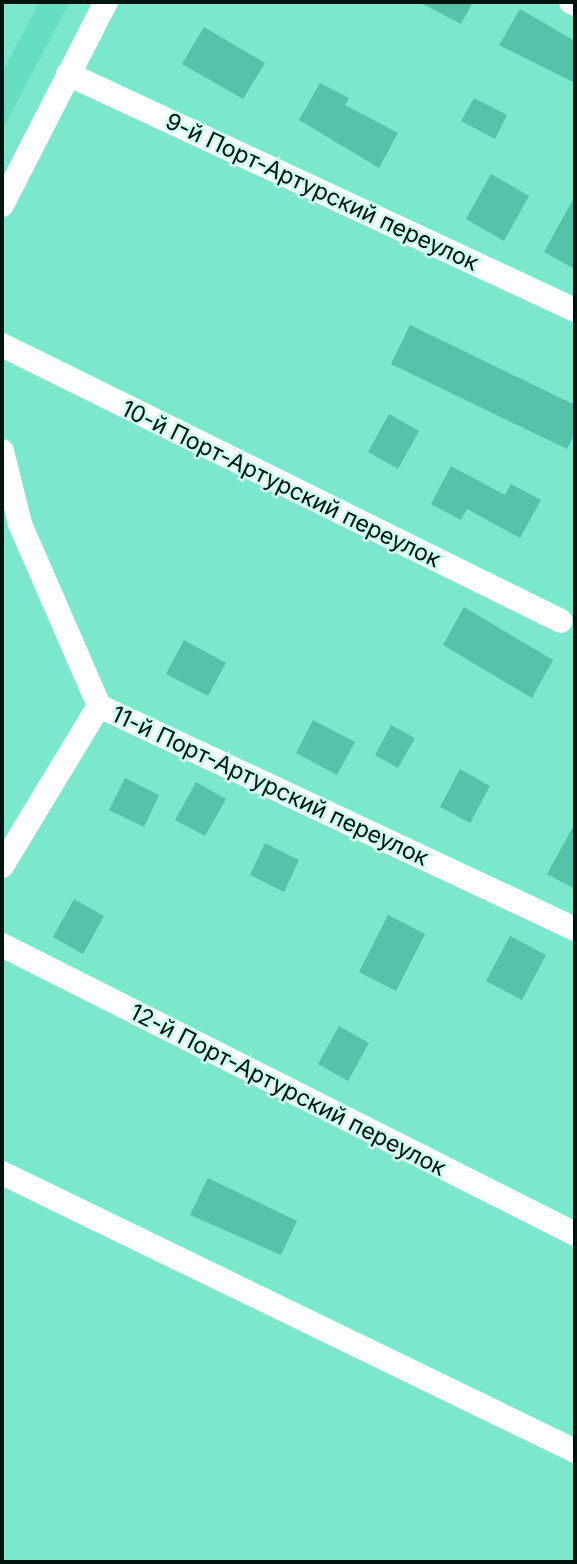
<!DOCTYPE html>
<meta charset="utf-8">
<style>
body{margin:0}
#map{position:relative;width:577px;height:1564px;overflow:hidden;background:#7be8cd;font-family:Inter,sans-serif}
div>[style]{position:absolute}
.built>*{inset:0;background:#65dec1}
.building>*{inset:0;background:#54c3a9}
.minor>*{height:24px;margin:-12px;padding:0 12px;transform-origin:12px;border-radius:12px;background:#fff}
span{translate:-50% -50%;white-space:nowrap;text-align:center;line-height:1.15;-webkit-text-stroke:5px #ccfeef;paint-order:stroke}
.street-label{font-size:23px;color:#00140f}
.frame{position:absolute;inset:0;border:4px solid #00140f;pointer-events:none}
</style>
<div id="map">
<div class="built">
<div style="clip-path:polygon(39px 2px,70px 2px,2px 130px,2px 73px)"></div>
</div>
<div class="building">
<div style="clip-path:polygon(419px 2px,473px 2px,461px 24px)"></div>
<div style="clip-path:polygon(520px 9px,575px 41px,575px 83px,499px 45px)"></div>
<div style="clip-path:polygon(204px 27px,265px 63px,243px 99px,182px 64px)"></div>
<div style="clip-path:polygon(320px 83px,349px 98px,345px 105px,398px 133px,379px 168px,299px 120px)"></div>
<div style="clip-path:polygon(474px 98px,507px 115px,495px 139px,461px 121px)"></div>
<div style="clip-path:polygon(491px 174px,529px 196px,504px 241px,466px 219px)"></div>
<div style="clip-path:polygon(575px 196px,575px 269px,544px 252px)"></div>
<div style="clip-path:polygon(410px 325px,575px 405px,575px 433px,567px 449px,391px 364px)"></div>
<div style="clip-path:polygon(389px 414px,419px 431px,398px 469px,368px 452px)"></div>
<div style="clip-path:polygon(451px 466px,505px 495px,511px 484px,541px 500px,520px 538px,467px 509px,461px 520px,431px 504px)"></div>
<div style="clip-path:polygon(464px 607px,553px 660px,532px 698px,443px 645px)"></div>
<div style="clip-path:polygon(184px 640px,226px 663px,208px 696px,166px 674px)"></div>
<div style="clip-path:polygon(313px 720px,355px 742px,337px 775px,296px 753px)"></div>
<div style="clip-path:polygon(391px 725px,415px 738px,398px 768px,375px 755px)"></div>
<div style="clip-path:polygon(460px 769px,490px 786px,470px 823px,440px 807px)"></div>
<div style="clip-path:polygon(125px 778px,159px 795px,144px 827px,109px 810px)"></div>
<div style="clip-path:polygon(196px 782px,226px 799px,205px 836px,175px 820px)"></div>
<div style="clip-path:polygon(575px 823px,575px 889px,547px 874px)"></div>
<div style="clip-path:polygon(265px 843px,299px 860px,284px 892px,250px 875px)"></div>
<div style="clip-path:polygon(74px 899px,104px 916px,83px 954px,53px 937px)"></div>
<div style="clip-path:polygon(388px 915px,425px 934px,396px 991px,359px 972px)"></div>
<div style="clip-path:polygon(510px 936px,546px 955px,522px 1000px,486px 981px)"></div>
<div style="clip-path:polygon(339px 1026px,369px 1043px,348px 1081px,318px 1064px)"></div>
<div style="clip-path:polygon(208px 1178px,297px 1221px,281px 1255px,190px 1215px)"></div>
</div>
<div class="minor">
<div style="left:571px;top:2px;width:4px;rotate:27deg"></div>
<div style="left:68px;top:74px;width:559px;rotate:24.96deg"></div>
<div style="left:2px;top:205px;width:228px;rotate:-62.9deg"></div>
<div style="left:2px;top:345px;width:623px;rotate:26.28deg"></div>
<div style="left:2px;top:451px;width:75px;rotate:76.1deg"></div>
<div style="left:20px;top:524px;width:198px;rotate:66.5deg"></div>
<div style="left:99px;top:706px;width:526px;rotate:25.1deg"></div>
<div style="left:2px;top:866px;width:187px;rotate:-58.8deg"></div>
<div style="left:2px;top:945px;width:642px;rotate:26.76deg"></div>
<div style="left:2px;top:1173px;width:637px;rotate:25.88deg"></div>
</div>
<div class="street-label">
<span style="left:322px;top:192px;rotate:25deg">9-й Порт-Артурский переулок</span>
<span style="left:281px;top:484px;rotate:26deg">10-й Порт-Артурский переулок</span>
<span style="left:270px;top:786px;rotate:25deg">11-й Порт-Артурский переулок</span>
<span style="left:288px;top:1090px;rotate:27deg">12-й Порт-Артурский переулок</span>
</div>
<div class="frame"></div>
</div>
